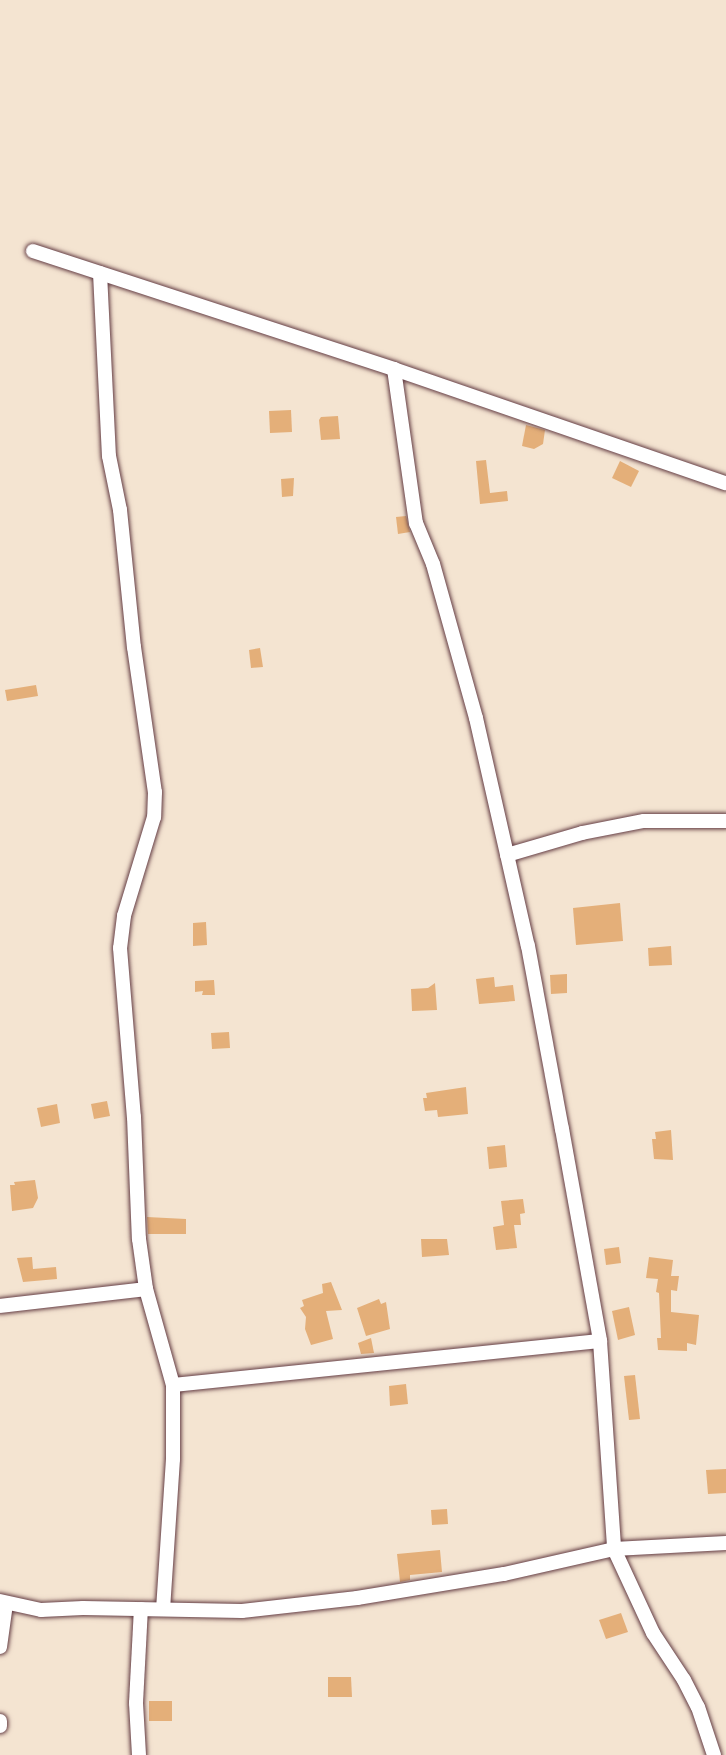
<!DOCTYPE html>
<style>
body{margin:0}
#map{position:relative;width:726px;height:1755px;overflow:hidden;background:#f4e4d1;font-family:Cardo,serif}
div>[style]{position:absolute}
.building>*{inset:0;background:#e4af79}
.roads{filter:drop-shadow(0 0 2px #643d44) drop-shadow(0 0 2px #643d44)}
.minor>*{height:14px;margin:-7px;padding:0 7px;transform-origin:7px;border-radius:7px;background:#fff}
span{translate:-50% -50%;white-space:nowrap;text-align:center;line-height:1.15;-webkit-text-stroke:4.5px #f6f6f2;paint-order:stroke}
</style>
<div id="map">
<div class="building">
<div style="clip-path:polygon(291px 410px,292px 432px,270px 433px,269px 411px)"></div>
<div style="clip-path:polygon(338px 416px,340px 439px,321px 440px,319px 420px,321px 417px)"></div>
<div style="clip-path:polygon(526px 425px,545px 430px,543px 444px,534px 449px,522px 446px)"></div>
<div style="clip-path:polygon(486px 460px,490px 493px,507px 491px,508px 501px,480px 504px,476px 461px)"></div>
<div style="clip-path:polygon(620px 461px,639px 471px,631px 487px,612px 478px)"></div>
<div style="clip-path:polygon(294px 478px,293px 496px,282px 497px,281px 479px)"></div>
<div style="clip-path:polygon(406px 516px,410px 532px,398px 534px,396px 517px)"></div>
<div style="clip-path:polygon(260px 648px,263px 667px,251px 668px,249px 650px)"></div>
<div style="clip-path:polygon(36px 685px,38px 696px,7px 701px,5px 690px)"></div>
<div style="clip-path:polygon(620px 903px,623px 941px,576px 945px,573px 908px)"></div>
<div style="clip-path:polygon(206px 922px,207px 945px,193px 946px,193px 923px)"></div>
<div style="clip-path:polygon(671px 946px,672px 965px,649px 966px,648px 948px)"></div>
<div style="clip-path:polygon(567px 974px,567px 993px,551px 994px,550px 975px)"></div>
<div style="clip-path:polygon(494px 977px,495px 987px,513px 985px,515px 1001px,479px 1004px,476px 979px)"></div>
<div style="clip-path:polygon(214px 980px,215px 995px,202px 995px,203px 991px,195px 992px,195px 981px)"></div>
<div style="clip-path:polygon(435px 983px,437px 1010px,412px 1011px,411px 989px,428px 988px)"></div>
<div style="clip-path:polygon(229px 1032px,230px 1048px,212px 1049px,211px 1033px)"></div>
<div style="clip-path:polygon(466px 1087px,468px 1114px,438px 1117px,437px 1110px,425px 1111px,423px 1098px,427px 1098px,426px 1093px)"></div>
<div style="clip-path:polygon(107px 1101px,110px 1116px,94px 1119px,91px 1104px)"></div>
<div style="clip-path:polygon(57px 1104px,60px 1123px,41px 1127px,37px 1108px)"></div>
<div style="clip-path:polygon(671px 1130px,673px 1160px,654px 1159px,652px 1139px,656px 1139px,655px 1132px)"></div>
<div style="clip-path:polygon(505px 1145px,507px 1167px,489px 1169px,487px 1147px)"></div>
<div style="clip-path:polygon(35px 1180px,38px 1198px,33px 1208px,12px 1211px,10px 1185px,15px 1185px,14px 1182px)"></div>
<div style="clip-path:polygon(523px 1199px,525px 1213px,520px 1214px,521px 1225px,514px 1225px,517px 1248px,496px 1250px,493px 1227px,504px 1225px,501px 1201px)"></div>
<div style="clip-path:polygon(147px 1217px,186px 1219px,186px 1234px,148px 1234px)"></div>
<div style="clip-path:polygon(421px 1239px,447px 1239px,449px 1255px,422px 1257px)"></div>
<div style="clip-path:polygon(619px 1247px,621px 1263px,606px 1265px,604px 1249px)"></div>
<div style="clip-path:polygon(32px 1257px,33px 1269px,56px 1267px,57px 1279px,23px 1282px,17px 1258px)"></div>
<div style="clip-path:polygon(649px 1257px,673px 1260px,671px 1276px,679px 1276px,677px 1291px,671px 1290px,671px 1312px,699px 1315px,696px 1345px,687px 1343px,687px 1351px,658px 1350px,657px 1338px,661px 1338px,659px 1293px,656px 1292px,658px 1279px,646px 1278px)"></div>
<div style="clip-path:polygon(331px 1282px,342px 1310px,326px 1311px,333px 1339px,311px 1345px,305px 1329px,306px 1317px,300px 1308px,304px 1306px,302px 1300px,323px 1293px,322px 1284px)"></div>
<div style="clip-path:polygon(379px 1299px,381px 1304px,386px 1302px,390px 1329px,366px 1336px,357px 1308px)"></div>
<div style="clip-path:polygon(629px 1307px,635px 1335px,618px 1340px,612px 1311px)"></div>
<div style="clip-path:polygon(371px 1338px,374px 1353px,361px 1354px,358px 1343px)"></div>
<div style="clip-path:polygon(635px 1375px,640px 1419px,629px 1420px,624px 1376px)"></div>
<div style="clip-path:polygon(406px 1384px,408px 1404px,390px 1406px,389px 1386px)"></div>
<div style="clip-path:polygon(726px 1469px,726px 1493px,708px 1494px,706px 1470px)"></div>
<div style="clip-path:polygon(447px 1509px,448px 1524px,432px 1525px,431px 1510px)"></div>
<div style="clip-path:polygon(440px 1550px,442px 1572px,410px 1575px,410px 1580px,400px 1582px,397px 1554px)"></div>
<div style="clip-path:polygon(621px 1613px,628px 1632px,606px 1639px,599px 1620px)"></div>
<div style="clip-path:polygon(328px 1677px,351px 1677px,352px 1697px,328px 1697px)"></div>
<div style="clip-path:polygon(149px 1701px,172px 1701px,172px 1721px,149px 1721px)"></div>
</div>
<div class="roads">
<div class="minor">
<div style="left:33px;top:251px;width:380px;rotate:18.1deg"></div>
<div style="left:394px;top:369px;width:351px;rotate:19deg"></div>
<div style="left:100px;top:273px;width:183px;rotate:87.2deg"></div>
<div style="left:109px;top:456px;width:55px;rotate:78.5deg"></div>
<div style="left:120px;top:510px;width:138px;rotate:84.2deg"></div>
<div style="left:134px;top:647px;width:147px;rotate:81.8deg"></div>
<div style="left:155px;top:792px;width:25px;rotate:92deg"></div>
<div style="left:154px;top:817px;width:103px;rotate:106.9deg"></div>
<div style="left:124px;top:916px;width:32px;rotate:97deg"></div>
<div style="left:120px;top:948px;width:170px;rotate:85.3deg"></div>
<div style="left:134px;top:1117px;width:122px;rotate:87.7deg"></div>
<div style="left:139px;top:1239px;width:50px;rotate:82deg"></div>
<div style="left:394px;top:369px;width:156px;rotate:81.9deg"></div>
<div style="left:416px;top:523px;width:44px;rotate:67.5deg"></div>
<div style="left:433px;top:564px;width:160px;rotate:74.4deg"></div>
<div style="left:476px;top:718px;width:234px;rotate:77.2deg"></div>
<div style="left:528px;top:946px;width:186px;rotate:79.5deg"></div>
<div style="left:562px;top:1129px;width:215px;rotate:79.8deg"></div>
<div style="left:600px;top:1341px;width:208px;rotate:86.1deg"></div>
<div style="left:614px;top:1549px;width:93px;rotate:65.1deg"></div>
<div style="left:653px;top:1633px;width:56px;rotate:56.6deg"></div>
<div style="left:684px;top:1680px;width:30px;rotate:63deg"></div>
<div style="left:698px;top:1707px;width:51px;rotate:71.6deg"></div>
<div style="left:507px;top:855px;width:78px;rotate:-16.3deg"></div>
<div style="left:582px;top:833px;width:63px;rotate:-11deg"></div>
<div style="left:644px;top:821px;width:82px"></div>
<div style="left:0;top:1306px;width:147px;rotate:-6.6deg"></div>
<div style="left:146px;top:1289px;width:100px;rotate:74.3deg"></div>
<div style="left:173px;top:1385px;width:74px;rotate:90deg"></div>
<div style="left:173px;top:1459px;width:150px;rotate:93.8deg"></div>
<div style="left:173px;top:1385px;width:429px;rotate:-5.9deg"></div>
<div style="left:0;top:1601px;width:42px;rotate:12.4deg"></div>
<div style="left:41px;top:1610px;width:42px;rotate:-2.7deg"></div>
<div style="left:83px;top:1608px;width:159px;rotate:1.1deg"></div>
<div style="left:242px;top:1611px;width:116px;rotate:-6.4deg"></div>
<div style="left:357px;top:1598px;width:149px;rotate:-9.3deg"></div>
<div style="left:504px;top:1574px;width:113px;rotate:-12.8deg"></div>
<div style="left:614px;top:1549px;width:112px;rotate:-3.1deg"></div>
<div style="left:0;top:1647px;width:43px;rotate:-82.1deg"></div>
<div style="left:0;top:1721px;width:5px;rotate:90deg"></div>
<div style="left:139px;top:1755px;width:52px;rotate:-93.3deg"></div>
<div style="left:136px;top:1703px;width:94px;rotate:-87deg"></div>
</div>
</div>
</div>
